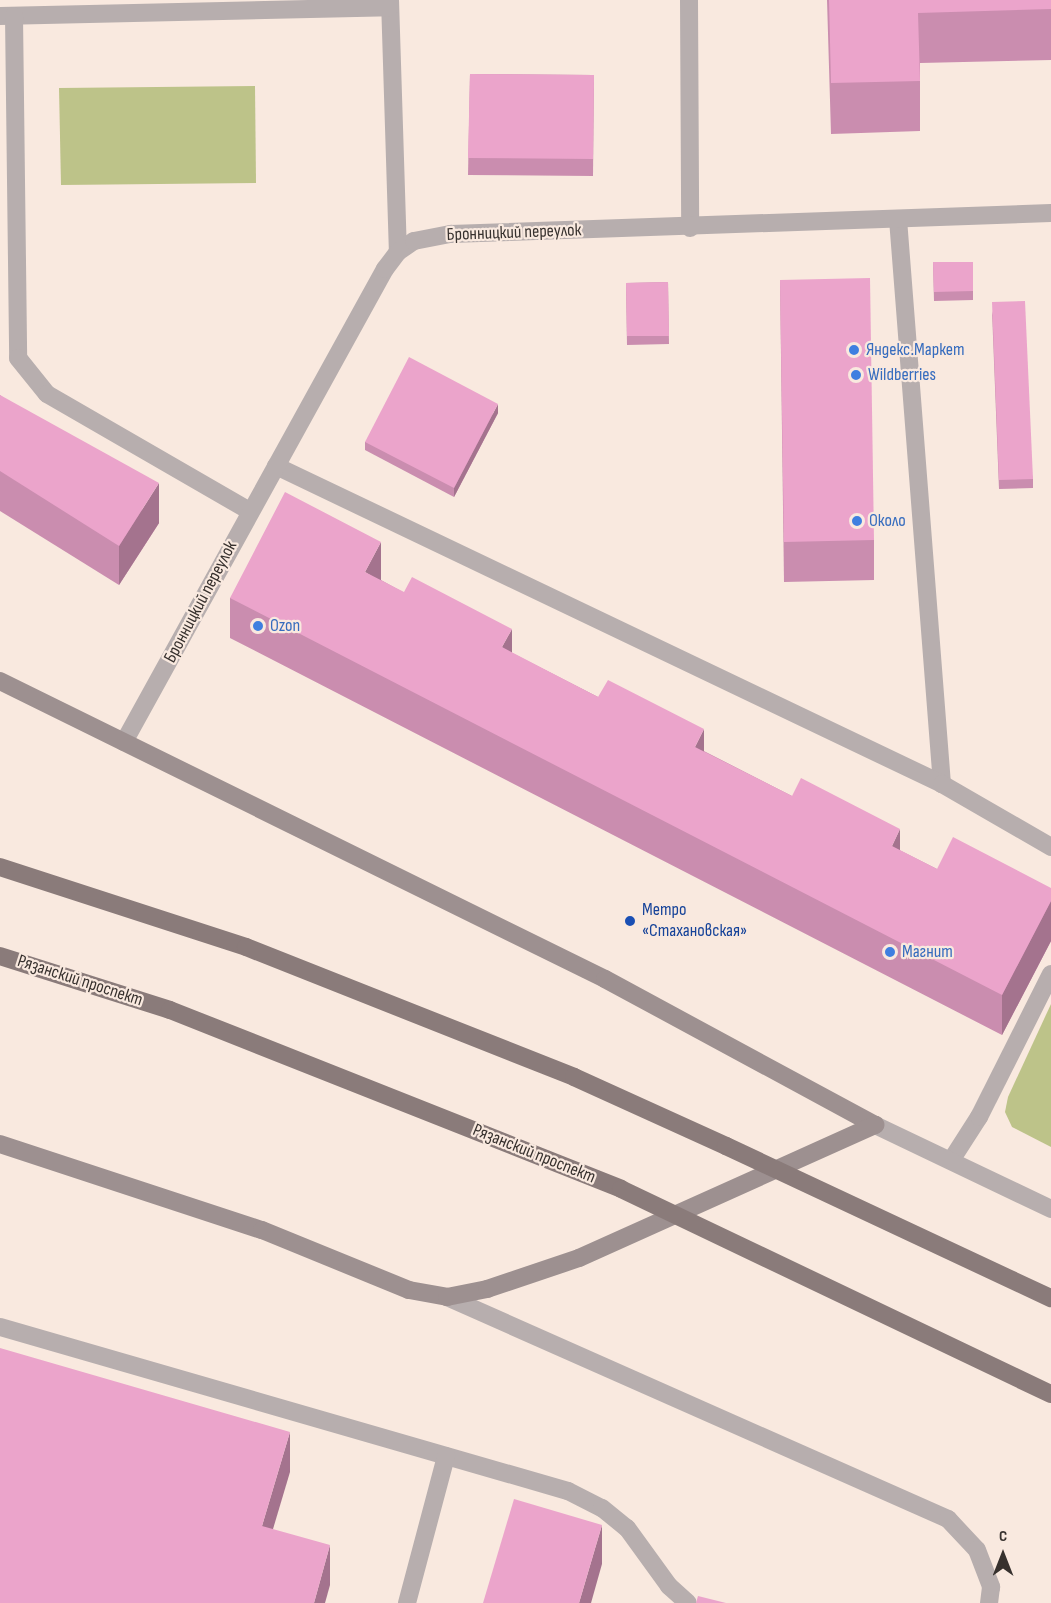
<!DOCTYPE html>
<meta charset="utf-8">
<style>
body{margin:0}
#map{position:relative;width:1051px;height:1603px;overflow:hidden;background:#f9e9df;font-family:"Sofia Sans Condensed",sans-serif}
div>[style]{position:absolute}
.green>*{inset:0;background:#bdc389}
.lane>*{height:18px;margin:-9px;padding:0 9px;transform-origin:9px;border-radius:9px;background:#b7aeae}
.street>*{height:18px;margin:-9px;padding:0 9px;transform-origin:9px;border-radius:9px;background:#b7aeae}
.secondary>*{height:18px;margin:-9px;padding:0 9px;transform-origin:9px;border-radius:9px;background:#9d9090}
.primary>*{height:18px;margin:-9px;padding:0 9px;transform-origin:9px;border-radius:9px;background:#8a7b7a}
.primary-bridge>*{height:18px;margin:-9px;padding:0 9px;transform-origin:9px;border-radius:9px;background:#8a7b7a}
.wall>*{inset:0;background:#ca8daf}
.shaded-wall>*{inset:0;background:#a4738e}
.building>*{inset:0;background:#eba4cb}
.dots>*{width:16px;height:16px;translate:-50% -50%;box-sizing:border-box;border:3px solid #f9e9df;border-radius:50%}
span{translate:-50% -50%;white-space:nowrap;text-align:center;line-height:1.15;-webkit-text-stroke:4.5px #f9e9df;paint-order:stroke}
.street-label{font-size:18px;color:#37312e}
.shop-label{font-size:18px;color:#366cbe}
.left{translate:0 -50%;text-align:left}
.transit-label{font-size:18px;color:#164399}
.north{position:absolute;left:973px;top:1525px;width:60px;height:60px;-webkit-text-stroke:4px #f9e9df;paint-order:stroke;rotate:0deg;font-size:16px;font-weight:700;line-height:24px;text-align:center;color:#37312e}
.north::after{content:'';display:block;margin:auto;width:21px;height:27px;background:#37312e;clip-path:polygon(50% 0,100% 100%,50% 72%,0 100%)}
</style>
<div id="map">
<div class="green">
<div style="clip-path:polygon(255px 86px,256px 183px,61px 185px,59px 88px)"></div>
<div style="clip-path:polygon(1051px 1004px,1051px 1147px,1012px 1127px,1005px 1112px,1008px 1097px)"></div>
</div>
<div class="lane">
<div style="left:390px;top:0;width:252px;rotate:88.2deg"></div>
<div style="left:689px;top:0;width:228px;rotate:89.7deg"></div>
<div style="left:0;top:16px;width:390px;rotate:-1.3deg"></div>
<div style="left:14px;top:16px;width:342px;rotate:89.3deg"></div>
<div style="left:18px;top:358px;width:46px;rotate:51.1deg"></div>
<div style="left:47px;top:394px;width:234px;rotate:30deg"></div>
<div style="left:898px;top:219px;width:567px;rotate:85.55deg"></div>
<div style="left:276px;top:466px;width:738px;rotate:25.52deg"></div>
<div style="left:942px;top:784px;width:126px;rotate:30deg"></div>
<div style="left:952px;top:1159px;width:50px;rotate:-57.3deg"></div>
<div style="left:979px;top:1117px;width:160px;rotate:-63.3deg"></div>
<div style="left:447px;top:1297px;width:548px;rotate:23.9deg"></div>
<div style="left:948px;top:1519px;width:42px;rotate:46.9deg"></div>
<div style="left:977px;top:1550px;width:40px;rotate:69deg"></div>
<div style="left:991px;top:1587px;width:16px;rotate:97deg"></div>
<div style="left:0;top:1327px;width:591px;rotate:16.11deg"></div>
<div style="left:568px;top:1491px;width:38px;rotate:27deg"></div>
<div style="left:602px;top:1508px;width:32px;rotate:39deg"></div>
<div style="left:627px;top:1528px;width:72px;rotate:54.1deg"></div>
<div style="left:669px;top:1586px;width:25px;rotate:42deg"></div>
<div style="left:407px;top:1603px;width:152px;rotate:-75.1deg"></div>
</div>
<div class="street">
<div style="left:124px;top:742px;width:540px;rotate:-61.11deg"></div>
<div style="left:385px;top:269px;width:21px;rotate:-53deg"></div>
<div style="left:398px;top:252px;width:19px;rotate:-35deg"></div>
<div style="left:414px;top:241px;width:38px;rotate:-11deg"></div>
<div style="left:451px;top:234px;width:600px;rotate:-2deg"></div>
<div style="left:875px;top:1125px;width:195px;rotate:25.5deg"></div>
</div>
<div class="secondary">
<div style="left:0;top:681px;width:674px;rotate:26.22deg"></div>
<div style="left:605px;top:979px;width:307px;rotate:28.4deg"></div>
<div style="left:0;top:1144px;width:276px;rotate:18.2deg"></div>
<div style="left:262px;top:1230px;width:159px;rotate:22.2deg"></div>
<div style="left:409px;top:1290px;width:39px;rotate:10deg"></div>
<div style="left:447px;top:1297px;width:41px;rotate:-11.3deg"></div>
<div style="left:487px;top:1289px;width:97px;rotate:-18.6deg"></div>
<div style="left:579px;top:1258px;width:325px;rotate:-24.2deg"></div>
</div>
<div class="primary">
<div style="left:0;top:867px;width:259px;rotate:18deg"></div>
<div style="left:246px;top:947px;width:353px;rotate:21.6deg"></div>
<div style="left:574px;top:1077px;width:167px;rotate:24.4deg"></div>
<div style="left:0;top:956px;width:178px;rotate:17.6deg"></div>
<div style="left:170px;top:1010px;width:485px;rotate:21.6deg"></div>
</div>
<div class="primary-bridge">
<div style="left:726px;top:1146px;width:359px;rotate:25.1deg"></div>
<div style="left:621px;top:1189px;width:476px;rotate:25.5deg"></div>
</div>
<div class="wall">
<div style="clip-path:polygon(827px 0,1051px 0,1051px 60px,920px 63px,920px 131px,831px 134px)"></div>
<div style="clip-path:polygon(470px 74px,594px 75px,593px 176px,468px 175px)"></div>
<div style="clip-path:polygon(933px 262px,973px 291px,973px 300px,934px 301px)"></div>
<div style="clip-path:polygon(780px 280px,874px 540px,874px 580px,784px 582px)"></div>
<div style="clip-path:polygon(668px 282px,669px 344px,627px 345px,626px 283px)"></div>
<div style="clip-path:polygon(992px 311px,1033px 479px,1033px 488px,999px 489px)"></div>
<div style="clip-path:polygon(0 395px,159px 523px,119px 585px,0 511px)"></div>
<div style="clip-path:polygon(498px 413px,454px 497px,365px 450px,365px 442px)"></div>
<div style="clip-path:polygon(381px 580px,512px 653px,792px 796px,937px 869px,1051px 901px,1051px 941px,1002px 1035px,230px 638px,230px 598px)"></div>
</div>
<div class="shaded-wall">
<div style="clip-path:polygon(498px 404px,498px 413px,454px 497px,454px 488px)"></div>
<div style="clip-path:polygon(159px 483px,159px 523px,119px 585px,119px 546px)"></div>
<div style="clip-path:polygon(381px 542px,381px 582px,365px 572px)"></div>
<div style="clip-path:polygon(512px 629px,512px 668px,502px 647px)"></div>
<div style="clip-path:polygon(704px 729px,704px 769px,695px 747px)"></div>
<div style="clip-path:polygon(900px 829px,900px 868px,892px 846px)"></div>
<div style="clip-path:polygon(1051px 901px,1051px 941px,1002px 1035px,1002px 995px)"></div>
<div style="clip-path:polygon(290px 1432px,290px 1472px,262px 1566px,262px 1526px)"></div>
<div style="clip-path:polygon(602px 1525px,602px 1564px,591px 1603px,579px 1603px)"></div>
<div style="clip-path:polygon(330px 1545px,330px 1585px,325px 1603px,314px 1603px)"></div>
</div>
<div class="building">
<div style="clip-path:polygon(829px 0,1051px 0,1051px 9px,918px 13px,920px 81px,831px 83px)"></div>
<div style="clip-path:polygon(470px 74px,594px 75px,593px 159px,468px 158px)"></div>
<div style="clip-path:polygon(933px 262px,973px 262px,973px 291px,934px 292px)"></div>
<div style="clip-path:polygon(870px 278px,874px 540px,784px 542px,780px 280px)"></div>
<div style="clip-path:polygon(668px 282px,669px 336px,627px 336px,626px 283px)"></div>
<div style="clip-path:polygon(1025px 301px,1033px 479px,999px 480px,992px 302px)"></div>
<div style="clip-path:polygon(409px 357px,498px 404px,454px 488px,365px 442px)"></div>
<div style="clip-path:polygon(0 395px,159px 483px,119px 546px,0 471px)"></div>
<div style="clip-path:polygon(285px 492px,381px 542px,365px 572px,404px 592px,412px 577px,512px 629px,502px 647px,598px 697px,608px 680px,704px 729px,695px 747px,792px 796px,801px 778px,900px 829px,892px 846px,937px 869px,953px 837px,1051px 888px,1051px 901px,1002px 995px,230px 598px)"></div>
<div style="clip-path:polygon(0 1348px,290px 1432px,262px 1526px,330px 1545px,314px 1603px,0 1603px)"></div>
<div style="clip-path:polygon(514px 1499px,602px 1525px,579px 1603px,483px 1603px)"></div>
<div style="clip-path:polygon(698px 1596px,726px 1603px,696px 1603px)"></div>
</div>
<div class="dots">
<div style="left:854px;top:350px;background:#3f7fe0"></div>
<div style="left:856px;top:375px;background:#3f7fe0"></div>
<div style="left:857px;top:521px;background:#3f7fe0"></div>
<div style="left:258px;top:626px;background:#3f7fe0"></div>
<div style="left:630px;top:921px;background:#1a4fb4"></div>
<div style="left:890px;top:952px;background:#3f7fe0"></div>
</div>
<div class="street-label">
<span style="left:514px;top:233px;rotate:-2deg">Бронницкий переулок</span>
<span style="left:201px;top:602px;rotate:-62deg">Бронницкий переулок</span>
<span style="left:80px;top:981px;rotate:18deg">Рязанский проспект</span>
<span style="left:534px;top:1154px;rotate:22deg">Рязанский проспект</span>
</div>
<div class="shop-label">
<span class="left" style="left:866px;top:350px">Яндекс.Маркет</span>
<span class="left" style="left:868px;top:375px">Wildberries</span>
<span class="left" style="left:869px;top:521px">Около</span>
<span class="left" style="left:270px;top:626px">Ozon</span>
<span class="left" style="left:902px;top:952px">Магнит</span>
</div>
<div class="transit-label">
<span class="left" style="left:642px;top:921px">Метро<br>«Стахановская»</span>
</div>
<div class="north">С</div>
</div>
